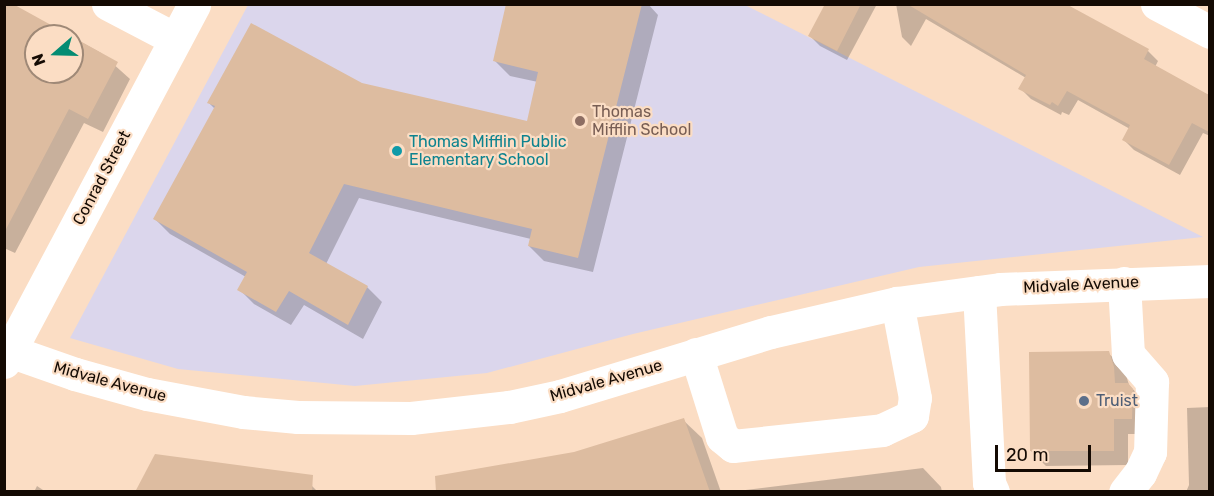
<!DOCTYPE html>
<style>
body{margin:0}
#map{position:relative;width:1214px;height:496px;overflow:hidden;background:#fbddc4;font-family:Rubik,sans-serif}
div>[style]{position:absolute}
.education>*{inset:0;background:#dbd6ec}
.shadow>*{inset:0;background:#0003}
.building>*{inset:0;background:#ddbca0}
.minor>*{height:33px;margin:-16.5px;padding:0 16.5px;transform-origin:16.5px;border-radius:16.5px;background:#fff}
.dots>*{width:16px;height:16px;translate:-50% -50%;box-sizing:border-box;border:3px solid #fbddc4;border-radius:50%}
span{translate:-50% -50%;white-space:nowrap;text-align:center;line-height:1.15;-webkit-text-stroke:4.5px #fbddc4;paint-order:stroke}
.education-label{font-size:16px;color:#785e54}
.left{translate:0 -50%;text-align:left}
.culture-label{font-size:16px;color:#0d838f}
.street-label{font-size:16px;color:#140a03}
.service-label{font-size:16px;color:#4e5e75}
.frame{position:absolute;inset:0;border:6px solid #140a03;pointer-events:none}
.north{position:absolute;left:24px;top:24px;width:60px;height:60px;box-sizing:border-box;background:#fbddc4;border:2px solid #9f8977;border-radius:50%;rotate:250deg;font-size:16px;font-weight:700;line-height:24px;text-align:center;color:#140a03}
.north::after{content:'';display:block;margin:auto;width:21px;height:27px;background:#048c73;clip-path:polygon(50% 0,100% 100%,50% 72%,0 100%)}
.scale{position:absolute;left:995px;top:445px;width:96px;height:27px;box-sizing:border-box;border:3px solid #140a03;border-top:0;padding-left:8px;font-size:18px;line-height:21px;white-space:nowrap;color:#140a03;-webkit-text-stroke:4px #fbddc4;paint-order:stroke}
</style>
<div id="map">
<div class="education">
<div style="clip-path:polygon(248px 5px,745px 5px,1203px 237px,919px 267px,633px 334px,487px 373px,355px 386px,178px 369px,70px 338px)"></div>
</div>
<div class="shadow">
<div style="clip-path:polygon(4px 4px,69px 36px,36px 36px,36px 72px,72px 72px,72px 37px,101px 53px,130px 79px,103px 132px,84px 123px,15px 253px,4px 248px)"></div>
<div style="clip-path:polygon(508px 4px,648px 4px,658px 15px,593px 272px,544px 261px,529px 246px,531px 239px,359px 198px,326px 264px,367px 287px,382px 302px,363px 339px,304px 305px,291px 325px,254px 304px,239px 289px,246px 277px,170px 234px,155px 219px,215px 109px,209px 103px,362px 84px,528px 123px,538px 82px,510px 76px,495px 61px)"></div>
<div style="clip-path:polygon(826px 4px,877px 4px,847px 60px,820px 46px,810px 36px)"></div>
<div style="clip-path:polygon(896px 4px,1062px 4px,1148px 51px,1158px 61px,1155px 67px,1210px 96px,1210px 136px,1203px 133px,1180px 175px,1134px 150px,1124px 140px,1130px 129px,1078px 100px,1069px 115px,1062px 112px,1061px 115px,1031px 99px,1020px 88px,1026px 78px,926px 19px,911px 46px,902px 37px)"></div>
<div style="clip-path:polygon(1108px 353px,1124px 368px,1129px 385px,1143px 400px,1147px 434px,1128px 434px,1128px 465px,1046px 466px,1031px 451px)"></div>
<div style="clip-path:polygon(1210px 407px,1210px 492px,1186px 492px,1189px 485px,1187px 408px)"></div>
<div style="clip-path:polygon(683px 420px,702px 438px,721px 492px,464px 492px)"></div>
<div style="clip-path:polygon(923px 468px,941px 487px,942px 492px,729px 492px)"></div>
<div style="clip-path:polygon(302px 476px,318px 492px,136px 492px)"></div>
<div style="clip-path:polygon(37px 486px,46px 492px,34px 492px)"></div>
</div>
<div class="building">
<div style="clip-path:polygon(evenodd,4px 4px,13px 4px,118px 62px,88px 119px,69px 109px,4px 233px,4px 4px,36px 36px,72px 36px,72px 72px,36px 72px,36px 36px)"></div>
<div style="clip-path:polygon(506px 4px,642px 4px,578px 258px,528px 246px,532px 229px,344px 184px,309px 253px,368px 286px,348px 325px,289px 291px,276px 312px,237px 290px,247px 272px,153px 219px,215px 106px,207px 103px,251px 23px,362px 83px,527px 121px,538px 72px,493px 61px)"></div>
<div style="clip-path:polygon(825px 4px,861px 4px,837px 51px,808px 36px)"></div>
<div style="clip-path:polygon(907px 4px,1066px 4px,1149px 49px,1144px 59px,1209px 95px,1209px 132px,1192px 123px,1169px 165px,1122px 140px,1130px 125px,1067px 91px,1058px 106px,1052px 102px,1050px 105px,1018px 89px,1026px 75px)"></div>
<div style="clip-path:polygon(1109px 351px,1114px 367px,1115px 383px,1128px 383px,1133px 389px,1132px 419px,1114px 419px,1114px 451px,1030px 451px,1029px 352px)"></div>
<div style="clip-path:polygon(684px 418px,710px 492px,436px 492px,435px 476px,574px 452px)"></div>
<div style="clip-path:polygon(155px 454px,313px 475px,312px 492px,135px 492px)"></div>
</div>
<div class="minor">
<div style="left:108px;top:4px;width:76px;rotate:27.6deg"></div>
<div style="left:1157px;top:4px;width:60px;rotate:27.8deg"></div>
<div style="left:1124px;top:283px;width:71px;rotate:86.8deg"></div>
<div style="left:1128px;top:354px;width:37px;rotate:49deg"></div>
<div style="left:1152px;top:382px;width:70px;rotate:91.6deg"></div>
<div style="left:1150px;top:452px;width:23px;rotate:115deg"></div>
<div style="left:1140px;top:473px;width:24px;rotate:128deg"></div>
<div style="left:979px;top:292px;width:191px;rotate:87deg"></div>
<div style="left:989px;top:483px;width:10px;rotate:66deg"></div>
<div style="left:4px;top:349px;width:75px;rotate:19.4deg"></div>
<div style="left:75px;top:374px;width:75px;rotate:15.5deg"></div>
<div style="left:147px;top:394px;width:98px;rotate:10.6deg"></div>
<div style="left:243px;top:412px;width:55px;rotate:5.2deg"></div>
<div style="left:298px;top:417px;width:113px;rotate:0.5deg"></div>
<div style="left:411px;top:418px;width:99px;rotate:-6.4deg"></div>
<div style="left:509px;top:407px;width:52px;rotate:-12.2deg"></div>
<div style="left:560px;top:396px;width:220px;rotate:-16.9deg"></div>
<div style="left:771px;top:332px;width:129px;rotate:-13deg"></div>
<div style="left:897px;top:303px;width:104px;rotate:-7.7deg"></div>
<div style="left:1000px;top:289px;width:210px;rotate:-2.2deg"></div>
<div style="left:696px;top:354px;width:87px;rotate:72.6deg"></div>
<div style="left:722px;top:437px;width:14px;rotate:39deg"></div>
<div style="left:733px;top:446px;width:150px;rotate:-6.1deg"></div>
<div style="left:882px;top:430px;width:33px;rotate:-25deg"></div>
<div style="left:912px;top:416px;width:18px;rotate:-81deg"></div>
<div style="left:915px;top:398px;width:97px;rotate:-100.7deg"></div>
<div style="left:4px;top:362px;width:405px;rotate:-62deg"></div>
</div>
<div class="dots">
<div style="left:580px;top:121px;background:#8d6e63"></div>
<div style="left:397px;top:151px;background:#0f9aa8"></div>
<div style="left:1084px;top:401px;background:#5c6f8a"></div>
</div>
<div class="education-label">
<span class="left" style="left:592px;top:121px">Thomas<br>Mifflin School</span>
</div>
<div class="culture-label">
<span class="left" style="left:409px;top:151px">Thomas Mifflin Public<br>Elementary School</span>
</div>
<div class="street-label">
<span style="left:102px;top:178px;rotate:-62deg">Conrad Street</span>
<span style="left:1081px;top:285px;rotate:-3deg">Midvale Avenue</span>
<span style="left:606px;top:381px;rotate:-16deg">Midvale Avenue</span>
<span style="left:110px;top:382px;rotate:15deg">Midvale Avenue</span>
</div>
<div class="service-label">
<span class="left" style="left:1096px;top:401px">Truist</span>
</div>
<div class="frame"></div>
<div class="north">N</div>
<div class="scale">20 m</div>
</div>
